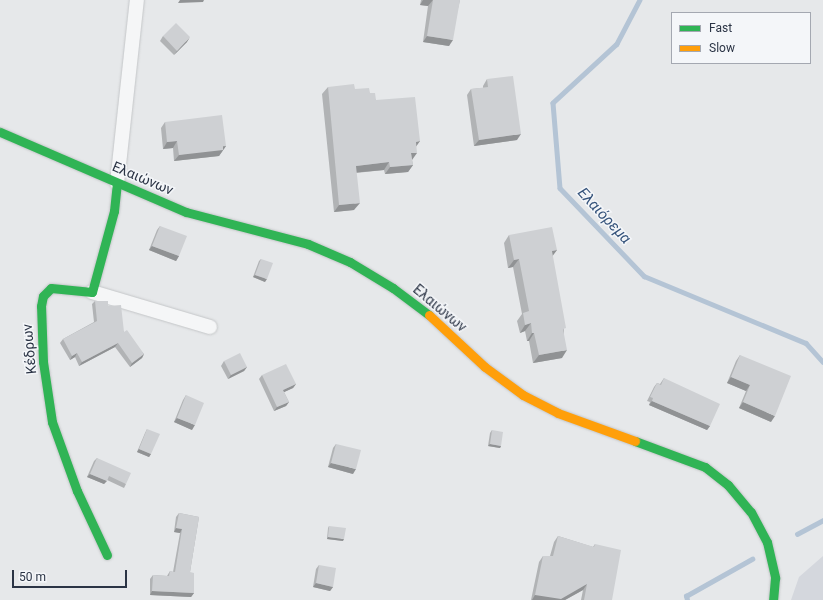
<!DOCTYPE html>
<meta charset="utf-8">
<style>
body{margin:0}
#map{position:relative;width:823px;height:600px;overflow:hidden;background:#e6e8ea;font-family:Roboto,sans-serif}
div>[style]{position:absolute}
.built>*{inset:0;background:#d4d7dd}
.stream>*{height:4.5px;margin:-2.25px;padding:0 2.25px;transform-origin:2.25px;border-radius:2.25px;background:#b4c4d5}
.roads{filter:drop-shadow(0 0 1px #c4c6c8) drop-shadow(0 0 1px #c4c6c8)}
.street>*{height:14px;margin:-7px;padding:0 7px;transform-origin:7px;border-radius:7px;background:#f5f6f7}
.fast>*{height:9px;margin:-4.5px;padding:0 4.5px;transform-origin:4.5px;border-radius:4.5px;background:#30b455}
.slow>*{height:9px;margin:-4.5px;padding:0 4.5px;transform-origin:4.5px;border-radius:4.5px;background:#ff9f0a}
.wall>*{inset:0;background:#b1b3b5}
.shaded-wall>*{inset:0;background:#909294}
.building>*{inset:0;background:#ced0d3}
span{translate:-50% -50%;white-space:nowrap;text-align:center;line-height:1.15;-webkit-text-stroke:3px #f4f6f9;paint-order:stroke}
.street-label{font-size:14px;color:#2b3445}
.water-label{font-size:15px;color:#34527a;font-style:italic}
.legend{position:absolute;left:671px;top:12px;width:140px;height:52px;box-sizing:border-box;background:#f4f6f9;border:1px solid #a4a8b1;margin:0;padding:5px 7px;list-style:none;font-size:12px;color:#2b3445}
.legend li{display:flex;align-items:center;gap:8px;height:20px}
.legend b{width:20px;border:1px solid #a4a8b1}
.scale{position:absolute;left:12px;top:570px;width:115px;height:18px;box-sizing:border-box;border:2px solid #2b3445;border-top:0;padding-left:5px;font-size:12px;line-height:14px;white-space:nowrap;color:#2b3445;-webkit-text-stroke:3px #f4f6f9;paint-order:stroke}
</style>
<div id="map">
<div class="built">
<div style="clip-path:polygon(823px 556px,823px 600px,791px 600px,799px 577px)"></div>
</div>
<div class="stream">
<div style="left:640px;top:0;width:50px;rotate:117.6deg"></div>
<div style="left:617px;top:44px;width:87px;rotate:137.3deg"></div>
<div style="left:553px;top:103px;width:85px;rotate:85.3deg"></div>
<div style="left:560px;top:188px;width:122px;rotate:46.3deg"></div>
<div style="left:644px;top:276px;width:175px;rotate:22.5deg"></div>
<div style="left:806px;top:343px;width:25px;rotate:48deg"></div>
<div style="left:797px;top:534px;width:30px;rotate:-28deg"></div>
<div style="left:687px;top:600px;width:4px;rotate:-104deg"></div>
<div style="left:686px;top:596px;width:76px;rotate:-29.3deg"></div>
</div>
<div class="roads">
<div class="street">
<div style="left:117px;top:183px;width:184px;rotate:-83.8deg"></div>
<div style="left:92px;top:292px;width:123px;rotate:16.5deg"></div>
</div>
<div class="fast">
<div style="left:0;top:132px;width:202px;rotate:23.3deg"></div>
<div style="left:186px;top:212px;width:126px;rotate:14.7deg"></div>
<div style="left:308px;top:244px;width:46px;rotate:23.2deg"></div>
<div style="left:350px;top:262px;width:50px;rotate:31.2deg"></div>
<div style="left:393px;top:288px;width:45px;rotate:36.9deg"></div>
<div style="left:635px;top:441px;width:75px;rotate:20.4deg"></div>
<div style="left:705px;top:467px;width:29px;rotate:38deg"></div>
<div style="left:728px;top:485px;width:35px;rotate:50deg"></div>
<div style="left:751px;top:512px;width:34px;rotate:62deg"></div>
<div style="left:767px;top:542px;width:37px;rotate:77deg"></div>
<div style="left:775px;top:578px;width:22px;rotate:95deg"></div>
<div style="left:107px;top:555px;width:71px;rotate:-115.1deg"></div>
<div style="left:77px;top:491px;width:73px;rotate:-109.9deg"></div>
<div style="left:52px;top:422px;width:61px;rotate:-98.5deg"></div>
<div style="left:43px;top:362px;width:56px;rotate:-92deg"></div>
<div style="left:41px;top:306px;width:10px;rotate:-79deg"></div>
<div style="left:43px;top:296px;width:11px;rotate:-45deg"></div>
<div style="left:51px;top:288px;width:41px;rotate:5.6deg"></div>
<div style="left:92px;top:292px;width:84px;rotate:-74.8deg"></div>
<div style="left:114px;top:211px;width:28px;rotate:-84deg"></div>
</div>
<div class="slow">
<div style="left:429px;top:315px;width:76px;rotate:42.9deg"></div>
<div style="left:485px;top:367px;width:47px;rotate:36.4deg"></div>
<div style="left:523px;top:395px;width:39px;rotate:27deg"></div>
<div style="left:558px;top:413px;width:82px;rotate:20deg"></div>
</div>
</div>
<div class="wall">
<div style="clip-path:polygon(421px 0,460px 0,449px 46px,423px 42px,428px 6px,420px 5px)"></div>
<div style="clip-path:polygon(163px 36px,187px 42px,174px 55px,160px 41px)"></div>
<div style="clip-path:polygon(487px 79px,517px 140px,474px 146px,467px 95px,471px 89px,483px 88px,483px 86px)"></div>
<div style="clip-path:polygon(328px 87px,355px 89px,370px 93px,376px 100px,420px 141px,416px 146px,412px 160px,413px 165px,408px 172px,385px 174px,384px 170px,356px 173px,354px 210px,334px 212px,322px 94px)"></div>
<div style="clip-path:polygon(165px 122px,226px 146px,219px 156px,174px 161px,173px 148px,163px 149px,161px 128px)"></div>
<div style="clip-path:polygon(160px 226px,179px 256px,176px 261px,149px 250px,157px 230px)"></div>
<div style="clip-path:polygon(509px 235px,557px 250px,552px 256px,564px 331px,562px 358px,533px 363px,529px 341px,527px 341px,525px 331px,520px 333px,517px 321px,522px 314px,513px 267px,508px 268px,504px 243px)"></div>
<div style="clip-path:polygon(261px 259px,265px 282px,253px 277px,259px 261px)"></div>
<div style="clip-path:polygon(95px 301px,108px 306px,124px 332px,144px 354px,142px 358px,130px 367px,115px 347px,79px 366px,75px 357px,70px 360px,60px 343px,63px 339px,94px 322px,92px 304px)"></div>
<div style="clip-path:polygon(740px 355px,771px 422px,739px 408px,746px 391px,727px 383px,736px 361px)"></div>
<div style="clip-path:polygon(224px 361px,247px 367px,244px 371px,228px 379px,221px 366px)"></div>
<div style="clip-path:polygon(262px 375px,296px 384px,293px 388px,284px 392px,289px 402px,286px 406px,274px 411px,259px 379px)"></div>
<div style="clip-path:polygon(664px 378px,710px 426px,707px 430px,649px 405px,650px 402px,647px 401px,654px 387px,657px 383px,660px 384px)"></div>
<div style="clip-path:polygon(186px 395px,192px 430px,174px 422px,183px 400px)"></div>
<div style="clip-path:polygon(147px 429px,151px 454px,149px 457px,137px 452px,145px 433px)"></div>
<div style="clip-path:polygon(492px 430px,501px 446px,500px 448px,488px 446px,490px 433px)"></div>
<div style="clip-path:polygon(336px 444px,353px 474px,328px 467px,333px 448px)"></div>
<div style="clip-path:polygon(97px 458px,126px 484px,124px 488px,107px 480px,104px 484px,87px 477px,94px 461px)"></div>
<div style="clip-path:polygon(179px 513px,199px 517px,190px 572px,194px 593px,191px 597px,150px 595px,150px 579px,153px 575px,167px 576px,170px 571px,173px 572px,180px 533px,174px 532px,176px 517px)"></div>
<div style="clip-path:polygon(329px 526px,343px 541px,327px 539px,328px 528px)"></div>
<div style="clip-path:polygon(558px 536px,593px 547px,595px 544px,612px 600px,581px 600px,583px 590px,565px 600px,531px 600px,539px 562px,543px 556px,550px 556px,554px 542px)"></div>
<div style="clip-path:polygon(319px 565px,333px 587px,330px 591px,313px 587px,316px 569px)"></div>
</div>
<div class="shaded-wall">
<div style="clip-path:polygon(180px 0,204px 0,203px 2px,178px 3px)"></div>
<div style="clip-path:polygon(423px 0,433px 0,428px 6px,420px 5px)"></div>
<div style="clip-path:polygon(427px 36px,453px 40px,449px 46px,423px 42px)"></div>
<div style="clip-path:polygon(190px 37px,187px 42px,174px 55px,177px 51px)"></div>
<div style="clip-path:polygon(521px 134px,517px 140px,474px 146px,479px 140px)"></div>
<div style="clip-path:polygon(177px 141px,173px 148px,163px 149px,167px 142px)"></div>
<div style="clip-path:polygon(420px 141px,415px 148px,416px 142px)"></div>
<div style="clip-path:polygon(226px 146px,219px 156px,174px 161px,179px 155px)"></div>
<div style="clip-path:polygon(411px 153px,417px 153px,412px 160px)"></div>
<div style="clip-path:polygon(389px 162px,384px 170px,351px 173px,356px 166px)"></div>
<div style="clip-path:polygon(413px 165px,408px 172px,385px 174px,390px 167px)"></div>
<div style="clip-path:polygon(360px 203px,354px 210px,334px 212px,339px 205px)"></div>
<div style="clip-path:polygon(152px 246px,179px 256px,176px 261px,149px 250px)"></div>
<div style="clip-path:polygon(557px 250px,551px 258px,552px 251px)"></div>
<div style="clip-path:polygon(519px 259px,513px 267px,508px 268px,514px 260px)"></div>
<div style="clip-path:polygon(255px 275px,267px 279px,265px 282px,253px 277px)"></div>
<div style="clip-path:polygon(531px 323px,525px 331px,520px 333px,525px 325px)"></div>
<div style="clip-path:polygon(532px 333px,534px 333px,529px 341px,527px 341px)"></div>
<div style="clip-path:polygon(118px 343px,115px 347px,79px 366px,82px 362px)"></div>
<div style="clip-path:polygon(567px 350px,562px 358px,533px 363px,539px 355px)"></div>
<div style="clip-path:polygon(77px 353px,75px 357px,70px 360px,72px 356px)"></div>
<div style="clip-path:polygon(144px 354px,142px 358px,130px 367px,132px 363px)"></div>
<div style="clip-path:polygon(247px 367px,244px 371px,228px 379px,231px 375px)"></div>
<div style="clip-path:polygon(731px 377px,750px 385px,746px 391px,727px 383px)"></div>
<div style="clip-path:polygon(296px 384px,293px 388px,280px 394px,283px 390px)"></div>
<div style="clip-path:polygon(652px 401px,710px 426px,707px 430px,649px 405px)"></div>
<div style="clip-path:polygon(289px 402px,286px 406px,274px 411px,277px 407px)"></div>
<div style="clip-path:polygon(743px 402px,775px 416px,771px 422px,739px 408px)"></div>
<div style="clip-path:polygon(177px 418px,195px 425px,192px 430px,174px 422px)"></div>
<div style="clip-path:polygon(490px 444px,501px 446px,500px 448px,488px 446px)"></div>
<div style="clip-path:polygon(139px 449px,151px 454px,149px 457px,137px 452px)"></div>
<div style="clip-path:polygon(331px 463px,356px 469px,353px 474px,328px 467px)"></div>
<div style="clip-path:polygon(90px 474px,107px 481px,104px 484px,87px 477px)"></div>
<div style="clip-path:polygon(176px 528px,182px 529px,180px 533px,174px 532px)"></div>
<div style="clip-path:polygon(328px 537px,344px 539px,343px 541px,327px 539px)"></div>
<div style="clip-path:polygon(316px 583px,333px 587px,330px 591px,313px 587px)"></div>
<div style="clip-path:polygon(587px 584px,583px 590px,565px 600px,532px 600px,535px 595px)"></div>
<div style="clip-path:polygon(152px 591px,194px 593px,191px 597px,150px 595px)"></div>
</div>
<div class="building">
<div style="clip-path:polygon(433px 0,460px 0,453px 40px,427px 36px)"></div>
<div style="clip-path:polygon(176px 23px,190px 37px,177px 51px,163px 36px)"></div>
<div style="clip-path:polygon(513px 76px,521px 134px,479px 140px,471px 89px,488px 87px,487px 79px)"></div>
<div style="clip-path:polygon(354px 84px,355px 89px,369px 88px,370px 93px,375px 93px,376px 100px,415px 97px,420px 141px,416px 142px,417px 153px,411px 153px,413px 165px,390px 167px,389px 162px,356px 166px,360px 203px,339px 205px,328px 87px)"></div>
<div style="clip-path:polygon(222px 115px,226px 146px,223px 146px,223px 150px,179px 155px,177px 141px,167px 142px,165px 122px)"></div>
<div style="clip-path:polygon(160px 226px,187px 236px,179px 256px,152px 246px)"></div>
<div style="clip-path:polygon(552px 227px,557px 250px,552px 251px,566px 328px,563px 329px,567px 350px,539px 355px,534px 333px,532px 333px,531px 323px,525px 325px,523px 313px,529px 311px,519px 259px,514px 260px,509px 235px)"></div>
<div style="clip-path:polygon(261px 259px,273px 263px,267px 279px,255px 275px)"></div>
<div style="clip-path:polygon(95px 301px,108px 301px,108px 306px,121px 305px,124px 332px,127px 330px,144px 354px,132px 363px,118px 343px,82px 362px,77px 353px,72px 356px,63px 339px,97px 321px)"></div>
<div style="clip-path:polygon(240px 353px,247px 367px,231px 375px,224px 361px)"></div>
<div style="clip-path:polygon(740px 355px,791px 376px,775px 416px,743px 402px,750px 385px,731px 377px)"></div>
<div style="clip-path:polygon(286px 364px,296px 384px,283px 390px,289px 402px,277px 407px,262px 375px)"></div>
<div style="clip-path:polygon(664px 378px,720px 404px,710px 426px,652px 401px,653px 398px,650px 397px,657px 383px,661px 385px)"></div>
<div style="clip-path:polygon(186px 395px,204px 403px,195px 425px,177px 418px)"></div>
<div style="clip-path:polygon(147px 429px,160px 434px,151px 454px,139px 449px)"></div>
<div style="clip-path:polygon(492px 430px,503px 432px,501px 446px,490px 444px)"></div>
<div style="clip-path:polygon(336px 444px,361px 450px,356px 469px,331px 463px)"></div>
<div style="clip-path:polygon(97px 458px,131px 473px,126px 484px,109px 476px,107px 481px,90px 474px)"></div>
<div style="clip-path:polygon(179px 513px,199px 517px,190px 572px,194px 573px,194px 593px,152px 591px,153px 575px,169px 576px,170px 571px,175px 572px,182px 529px,176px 528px)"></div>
<div style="clip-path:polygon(329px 526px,346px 528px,344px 539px,328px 537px)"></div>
<div style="clip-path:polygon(558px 536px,594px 547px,595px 544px,621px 550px,612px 600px,584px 600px,587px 584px,561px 599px,535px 595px,543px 556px,553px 556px)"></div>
<div style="clip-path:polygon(319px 565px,336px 568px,333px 587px,316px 583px)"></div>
</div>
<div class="street-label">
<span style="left:143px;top:178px;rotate:23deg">Ελαιώνων</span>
<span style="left:440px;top:308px;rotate:40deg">Ελαιώνων</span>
<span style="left:29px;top:349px;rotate:-95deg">Κέδρων</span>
</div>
<div class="water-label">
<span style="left:604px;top:216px;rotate:47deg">Ελαιόρεμα</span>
</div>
<ul class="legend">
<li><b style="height:5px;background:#30b455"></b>Fast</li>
<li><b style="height:5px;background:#ff9f0a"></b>Slow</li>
</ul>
<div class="scale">50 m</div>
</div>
